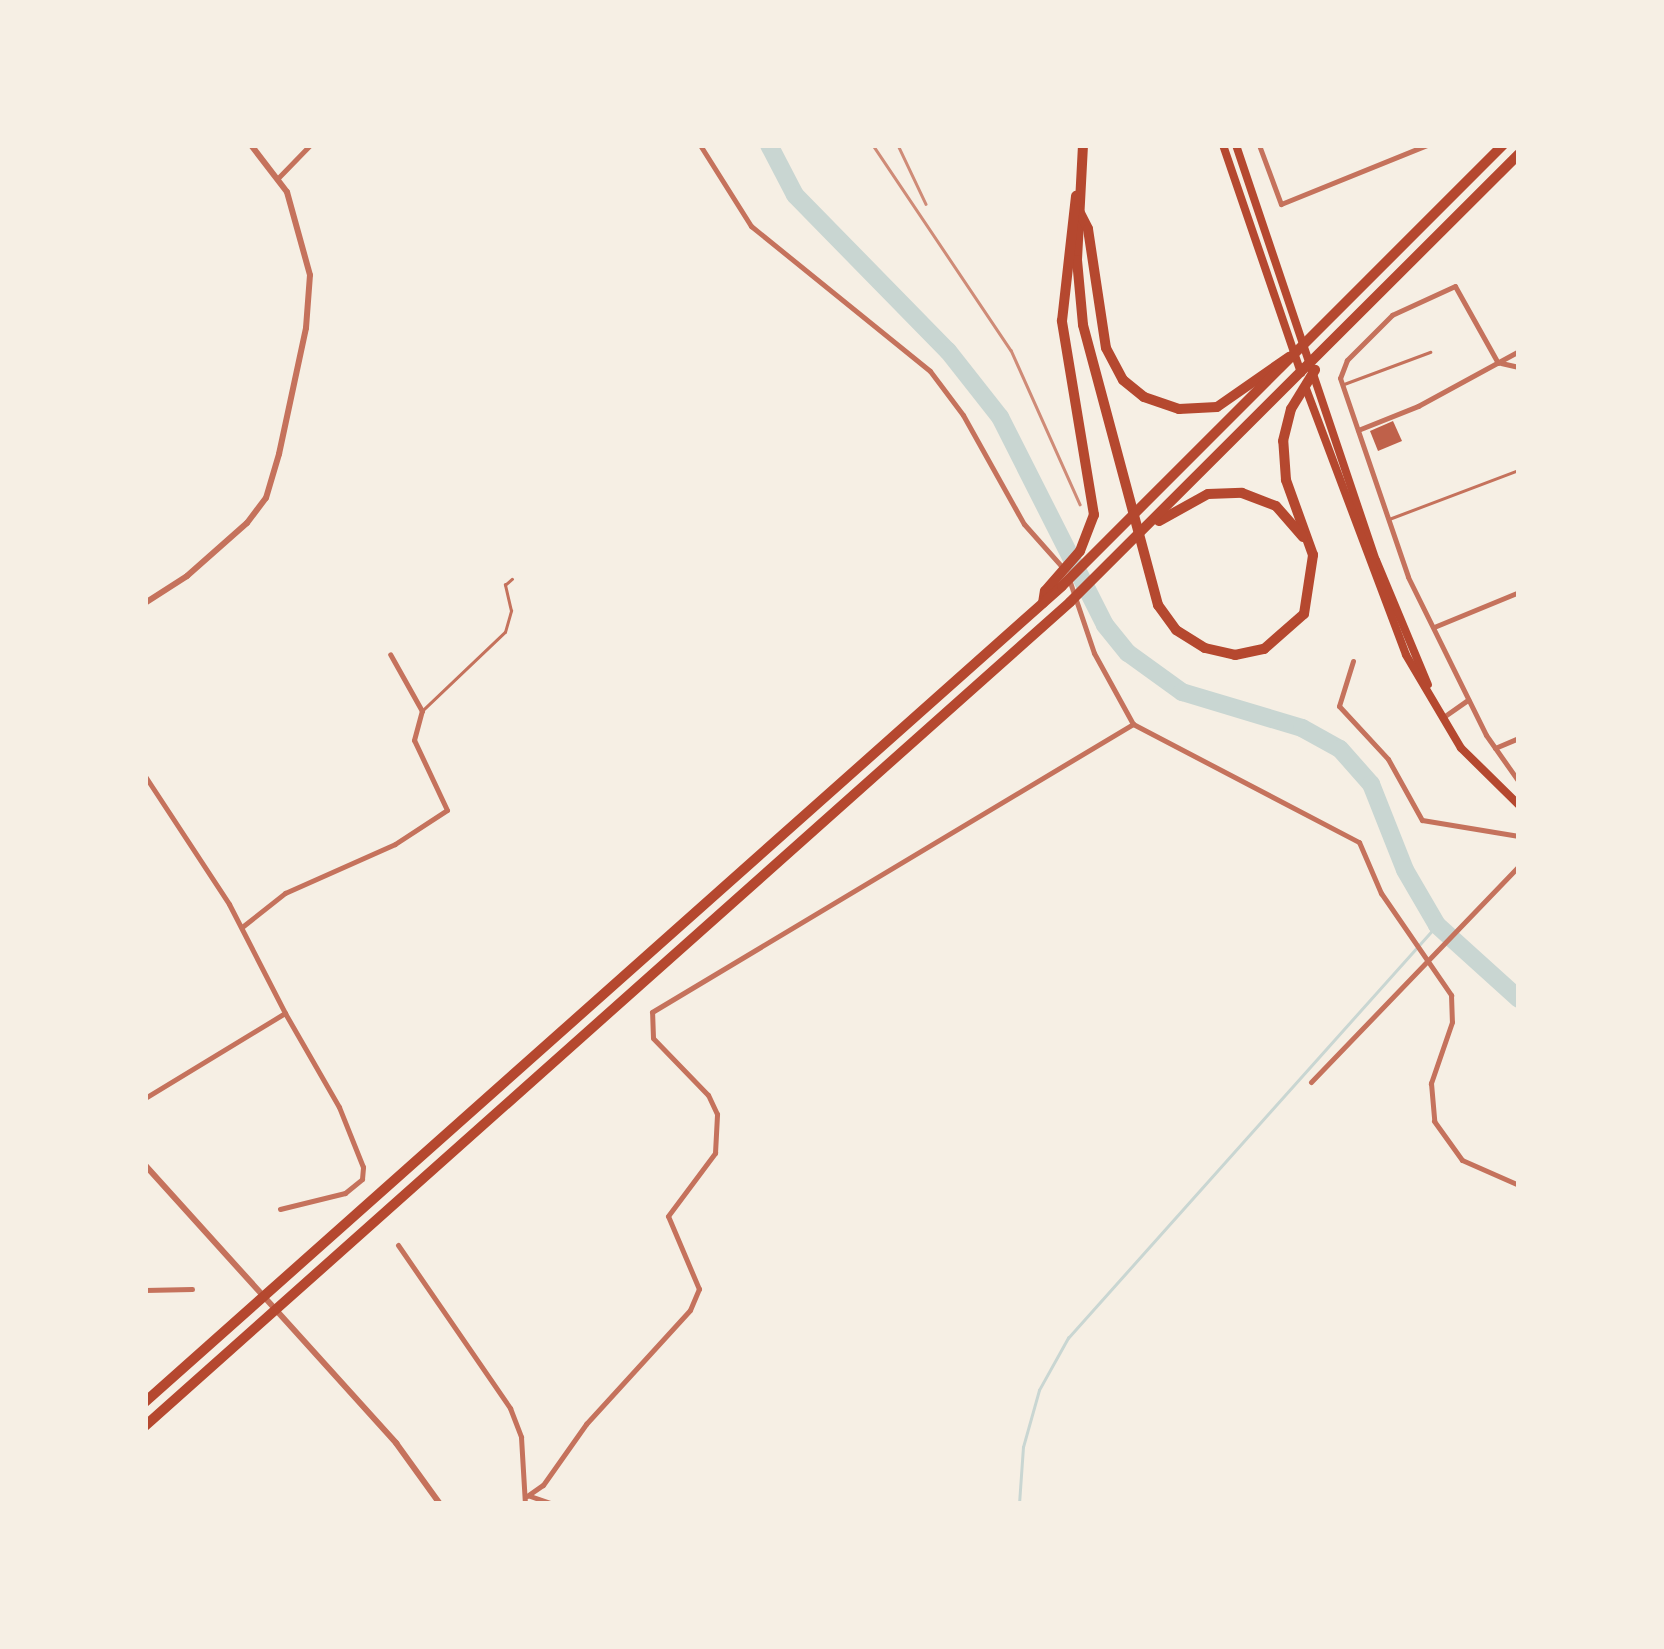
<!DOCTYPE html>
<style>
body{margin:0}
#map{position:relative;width:1664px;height:1649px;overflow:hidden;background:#f6efe4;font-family:"Crimson Pro",serif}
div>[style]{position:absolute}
.stream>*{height:2.5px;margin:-1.25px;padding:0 1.25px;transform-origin:1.25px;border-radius:1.25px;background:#c9d6d2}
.river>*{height:18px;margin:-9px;padding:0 9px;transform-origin:9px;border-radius:9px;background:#c9d6d2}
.building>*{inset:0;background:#bf614a}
.service>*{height:2.5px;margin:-1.25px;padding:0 1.25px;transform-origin:1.25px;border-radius:1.25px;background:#c5725c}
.minor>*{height:5px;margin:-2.5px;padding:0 2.5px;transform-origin:2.5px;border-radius:2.5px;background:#c5725c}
.tertiary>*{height:6px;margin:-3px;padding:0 3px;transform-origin:3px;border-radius:3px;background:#c5725c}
.secondary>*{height:8px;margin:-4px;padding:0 4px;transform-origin:4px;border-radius:4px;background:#b5482f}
.motorway>*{height:10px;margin:-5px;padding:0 5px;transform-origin:5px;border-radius:5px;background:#b5482f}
.rail>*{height:2.5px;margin:-1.25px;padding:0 1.25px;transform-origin:1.25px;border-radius:1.25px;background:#cf8b77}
span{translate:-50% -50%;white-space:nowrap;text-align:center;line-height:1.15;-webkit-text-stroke:9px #f6efe4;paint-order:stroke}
.frame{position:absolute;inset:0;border:148px solid #f6efe4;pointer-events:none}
</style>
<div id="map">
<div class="stream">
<div style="left:1019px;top:1504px;width:57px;rotate:-86deg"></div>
<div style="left:1023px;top:1447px;width:59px;rotate:-74.3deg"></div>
<div style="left:1039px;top:1390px;width:60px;rotate:-60.9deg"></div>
<div style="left:1068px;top:1338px;width:554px;rotate:-48.22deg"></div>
</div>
<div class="river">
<div style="left:769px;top:145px;width:56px;rotate:62.5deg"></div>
<div style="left:795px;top:195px;width:219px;rotate:45.6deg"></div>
<div style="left:948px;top:351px;width:84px;rotate:51.8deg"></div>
<div style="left:1000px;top:417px;width:233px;rotate:63.2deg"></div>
<div style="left:1105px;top:625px;width:36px;rotate:51deg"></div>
<div style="left:1128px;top:653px;width:67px;rotate:35.8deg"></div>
<div style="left:1182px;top:692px;width:125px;rotate:16.7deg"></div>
<div style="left:1302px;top:728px;width:43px;rotate:28.9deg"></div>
<div style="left:1340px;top:749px;width:47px;rotate:48.5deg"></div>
<div style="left:1371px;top:784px;width:92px;rotate:68.4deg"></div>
<div style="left:1405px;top:870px;width:64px;rotate:59.8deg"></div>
<div style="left:1437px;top:925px;width:110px;rotate:42.1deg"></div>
</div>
<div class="building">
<div style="clip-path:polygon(1393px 421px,1402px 441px,1378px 451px,1370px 431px)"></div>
</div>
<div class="service">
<div style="left:1344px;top:384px;width:92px;rotate:-20.4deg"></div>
<div style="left:1389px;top:519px;width:139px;rotate:-20.7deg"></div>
<div style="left:423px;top:710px;width:113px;rotate:-43.6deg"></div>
<div style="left:505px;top:632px;width:22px;rotate:-74deg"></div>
<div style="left:511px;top:611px;width:27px;rotate:-103deg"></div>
<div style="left:505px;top:585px;width:9px;rotate:-41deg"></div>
</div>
<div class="minor">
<div style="left:700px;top:145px;width:96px;rotate:57.8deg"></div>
<div style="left:751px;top:226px;width:230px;rotate:39deg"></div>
<div style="left:930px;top:371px;width:55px;rotate:53.1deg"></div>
<div style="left:963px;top:415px;width:125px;rotate:60.8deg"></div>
<div style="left:1024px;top:524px;width:59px;rotate:48.4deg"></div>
<div style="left:1259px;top:145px;width:63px;rotate:69.6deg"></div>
<div style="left:1281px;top:204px;width:157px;rotate:-22deg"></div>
<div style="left:279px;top:177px;width:45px;rotate:-45.9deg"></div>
<div style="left:1498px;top:363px;width:88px;rotate:-119.2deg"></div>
<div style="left:1455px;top:286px;width:69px;rotate:155.3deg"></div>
<div style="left:1392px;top:315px;width:64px;rotate:135deg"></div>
<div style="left:1347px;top:360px;width:19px;rotate:111deg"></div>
<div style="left:1340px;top:378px;width:210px;rotate:71.1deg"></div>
<div style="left:1408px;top:577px;width:176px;rotate:63.7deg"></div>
<div style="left:1486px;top:735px;width:57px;rotate:54.9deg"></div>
<div style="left:1501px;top:363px;width:18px;rotate:13deg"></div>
<div style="left:1358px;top:430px;width:65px;rotate:-21.8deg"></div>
<div style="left:1418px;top:406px;width:115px;rotate:-28.6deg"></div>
<div style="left:1434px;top:627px;width:92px;rotate:-22.4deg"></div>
<div style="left:1353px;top:661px;width:47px;rotate:107.3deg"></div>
<div style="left:1339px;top:706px;width:72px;rotate:47.2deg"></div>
<div style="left:1388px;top:759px;width:70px;rotate:60.9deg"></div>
<div style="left:1422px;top:820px;width:98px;rotate:9.4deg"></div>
<div style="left:1442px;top:718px;width:32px;rotate:-35deg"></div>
<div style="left:1133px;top:724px;width:255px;rotate:27.6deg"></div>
<div style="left:1359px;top:842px;width:56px;rotate:66.7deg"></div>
<div style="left:1381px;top:893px;width:124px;rotate:55.5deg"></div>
<div style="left:1451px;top:995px;width:27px;rotate:88deg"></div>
<div style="left:1452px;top:1022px;width:65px;rotate:109deg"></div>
<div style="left:1431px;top:1083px;width:38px;rotate:85deg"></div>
<div style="left:1434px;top:1121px;width:48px;rotate:54.3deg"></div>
<div style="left:1462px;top:1160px;width:62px;rotate:23.7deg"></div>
<div style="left:1495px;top:748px;width:26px;rotate:-23deg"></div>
<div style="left:145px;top:776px;width:153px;rotate:56.7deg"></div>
<div style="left:229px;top:904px;width:123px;rotate:62.8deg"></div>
<div style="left:285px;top:1013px;width:164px;rotate:148.7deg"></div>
<div style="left:242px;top:927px;width:55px;rotate:-38.3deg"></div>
<div style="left:285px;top:893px;width:120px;rotate:-24deg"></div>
<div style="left:395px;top:844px;width:62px;rotate:-33.2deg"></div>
<div style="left:447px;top:810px;width:77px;rotate:-115.2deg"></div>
<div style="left:414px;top:740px;width:30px;rotate:-75deg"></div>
<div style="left:422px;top:711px;width:65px;rotate:-119.3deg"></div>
<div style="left:1311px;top:1082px;width:300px;rotate:-46.1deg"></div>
<div style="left:280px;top:1209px;width:67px;rotate:-13.8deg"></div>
<div style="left:345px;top:1193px;width:22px;rotate:-39deg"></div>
<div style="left:362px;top:1179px;width:12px;rotate:-85deg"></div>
<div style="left:363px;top:1167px;width:65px;rotate:-111.8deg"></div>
<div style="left:339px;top:1107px;width:108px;rotate:-119.9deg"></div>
<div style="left:398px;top:1245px;width:198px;rotate:55.5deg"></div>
<div style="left:510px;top:1408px;width:31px;rotate:69deg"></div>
<div style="left:521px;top:1437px;width:67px;rotate:86.6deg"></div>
<div style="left:145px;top:1290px;width:47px;rotate:-1.2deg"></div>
<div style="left:527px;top:1496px;width:19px;rotate:-35deg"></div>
<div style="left:543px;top:1485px;width:75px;rotate:-54.8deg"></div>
<div style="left:586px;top:1424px;width:154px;rotate:-47.6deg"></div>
<div style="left:690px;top:1310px;width:23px;rotate:-67deg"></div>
<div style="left:699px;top:1289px;width:79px;rotate:-113deg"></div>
<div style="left:668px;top:1216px;width:79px;rotate:-53.3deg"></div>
<div style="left:715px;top:1153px;width:39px;rotate:-87deg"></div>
<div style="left:717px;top:1114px;width:21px;rotate:-115deg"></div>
<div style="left:708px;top:1095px;width:79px;rotate:-134deg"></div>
<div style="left:653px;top:1038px;width:26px;rotate:-92deg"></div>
<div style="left:652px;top:1012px;width:561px;rotate:-30.91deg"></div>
<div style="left:1133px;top:724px;width:81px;rotate:-118.8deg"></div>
<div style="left:1094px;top:653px;width:75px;rotate:-108.7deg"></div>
<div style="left:530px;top:1496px;width:24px;rotate:19deg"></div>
</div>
<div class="tertiary">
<div style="left:145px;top:603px;width:50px;rotate:-32.7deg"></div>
<div style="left:187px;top:576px;width:80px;rotate:-41.5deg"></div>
<div style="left:247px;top:523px;width:31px;rotate:-53deg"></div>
<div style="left:266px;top:498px;width:46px;rotate:-73.5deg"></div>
<div style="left:279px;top:454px;width:129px;rotate:-77.9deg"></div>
<div style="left:306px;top:328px;width:53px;rotate:-85.7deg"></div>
<div style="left:310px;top:275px;width:86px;rotate:-105.5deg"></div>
<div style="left:287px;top:192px;width:59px;rotate:-127.5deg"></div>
<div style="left:145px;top:1165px;width:375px;rotate:47.9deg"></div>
<div style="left:396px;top:1443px;width:75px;rotate:54.2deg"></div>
</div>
<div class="secondary">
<div style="left:1223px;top:145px;width:241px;rotate:71.1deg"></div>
<div style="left:1236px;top:145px;width:438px;rotate:71.4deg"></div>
<div style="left:1376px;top:560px;width:135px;rotate:67.4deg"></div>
<div style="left:1305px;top:386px;width:287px;rotate:69.4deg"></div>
<div style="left:1406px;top:655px;width:108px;rotate:59.4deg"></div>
<div style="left:1461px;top:748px;width:81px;rotate:44.5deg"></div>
</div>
<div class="motorway">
<div style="left:1083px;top:145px;width:115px;rotate:93deg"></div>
<div style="left:1077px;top:260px;width:65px;rotate:84.7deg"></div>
<div style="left:1083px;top:325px;width:290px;rotate:75deg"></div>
<div style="left:1158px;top:605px;width:31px;rotate:54deg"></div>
<div style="left:1176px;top:630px;width:34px;rotate:32deg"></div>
<div style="left:1205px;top:648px;width:31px;rotate:13deg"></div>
<div style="left:1235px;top:655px;width:30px;rotate:-12deg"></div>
<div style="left:1264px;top:649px;width:53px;rotate:-41.2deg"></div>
<div style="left:1304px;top:614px;width:60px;rotate:-81.3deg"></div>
<div style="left:1313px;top:555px;width:80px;rotate:-109.8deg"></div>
<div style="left:1286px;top:480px;width:39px;rotate:-94deg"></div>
<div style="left:1283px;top:441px;width:33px;rotate:-76deg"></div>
<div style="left:1291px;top:409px;width:46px;rotate:-58.4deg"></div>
<div style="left:1079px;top:211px;width:20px;rotate:63deg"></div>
<div style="left:1088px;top:229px;width:120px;rotate:81.4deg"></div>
<div style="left:1106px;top:348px;width:36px;rotate:62deg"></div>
<div style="left:1123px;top:380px;width:27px;rotate:39deg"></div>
<div style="left:1144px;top:397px;width:37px;rotate:19deg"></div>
<div style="left:1179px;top:409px;width:38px;rotate:-3deg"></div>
<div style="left:1217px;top:407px;width:88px;rotate:-34.8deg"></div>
<div style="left:1159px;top:521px;width:56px;rotate:-28.9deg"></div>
<div style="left:1208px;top:494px;width:34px;rotate:-2deg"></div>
<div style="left:1242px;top:493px;width:36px;rotate:21deg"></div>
<div style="left:1276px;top:506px;width:41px;rotate:48.9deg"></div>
<div style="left:1043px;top:603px;width:12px;rotate:-81deg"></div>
<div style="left:1045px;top:591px;width:53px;rotate:-48.8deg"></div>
<div style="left:1080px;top:551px;width:39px;rotate:-69deg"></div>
<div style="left:1094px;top:515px;width:197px;rotate:-99.4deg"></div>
<div style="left:1062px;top:321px;width:126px;rotate:-83.6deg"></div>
<div style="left:145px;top:1402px;width:1227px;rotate:-41.66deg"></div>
<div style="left:1062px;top:586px;width:624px;rotate:-45deg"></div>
<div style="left:145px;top:1426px;width:1239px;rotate:-41.69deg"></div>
<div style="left:1070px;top:602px;width:634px;rotate:-44.94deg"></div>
</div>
<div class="rail">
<div style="left:873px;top:145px;width:247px;rotate:56.1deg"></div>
<div style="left:1011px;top:350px;width:169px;rotate:65.9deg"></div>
<div style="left:898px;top:145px;width:65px;rotate:64.6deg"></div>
</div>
<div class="frame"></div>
</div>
